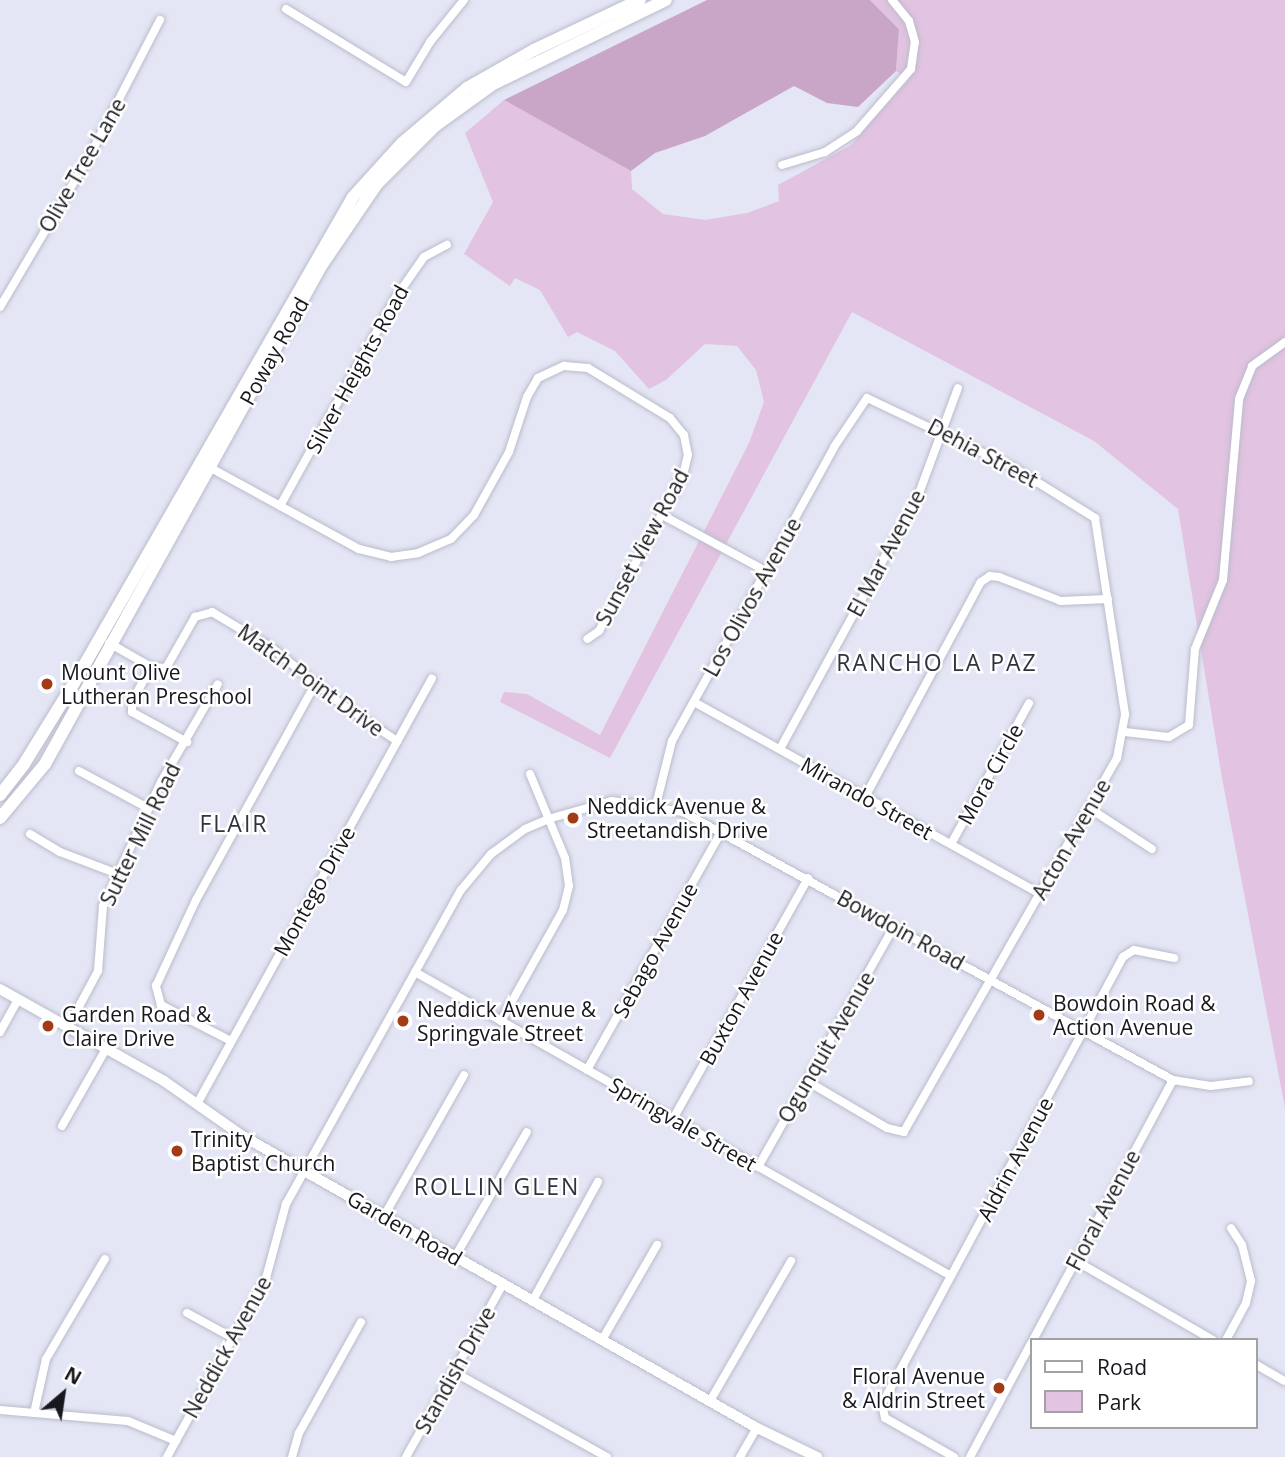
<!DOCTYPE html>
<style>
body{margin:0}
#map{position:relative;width:1285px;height:1457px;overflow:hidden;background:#e4e6f5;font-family:"Open Sans",sans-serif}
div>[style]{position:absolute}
.green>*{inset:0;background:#e2c3e1}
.forest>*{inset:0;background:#c9a6c8}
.roads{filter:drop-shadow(0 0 2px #babccb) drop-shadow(0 0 2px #babccb)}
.minor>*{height:8px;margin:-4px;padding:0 4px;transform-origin:4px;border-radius:4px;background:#fff}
.tertiary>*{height:10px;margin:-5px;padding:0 5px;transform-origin:5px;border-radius:5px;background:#fff}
.primary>*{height:12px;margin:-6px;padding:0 6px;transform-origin:6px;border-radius:6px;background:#fff}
.dots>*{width:19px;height:19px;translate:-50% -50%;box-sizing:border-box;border:4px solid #fff;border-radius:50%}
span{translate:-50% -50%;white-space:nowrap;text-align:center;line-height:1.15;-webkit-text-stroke:5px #fff;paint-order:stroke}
.street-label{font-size:21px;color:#17171d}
.poi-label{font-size:21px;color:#17171d}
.left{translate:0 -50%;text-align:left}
.right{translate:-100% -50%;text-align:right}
.neighbourhood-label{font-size:23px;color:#31333e;letter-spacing:2px}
.legend{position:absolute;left:1030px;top:1338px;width:228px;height:91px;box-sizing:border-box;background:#fff;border:2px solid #a2a2a5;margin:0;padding:9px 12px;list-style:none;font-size:21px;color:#17171d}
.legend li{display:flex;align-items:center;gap:14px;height:35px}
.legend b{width:35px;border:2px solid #a2a2a5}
.north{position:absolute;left:28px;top:1359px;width:70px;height:70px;-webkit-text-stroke:5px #fff;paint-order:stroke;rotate:29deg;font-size:19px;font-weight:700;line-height:28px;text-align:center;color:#17171d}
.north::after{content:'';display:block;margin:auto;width:24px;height:32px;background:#17171d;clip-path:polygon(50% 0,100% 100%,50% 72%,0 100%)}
</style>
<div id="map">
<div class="green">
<div style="clip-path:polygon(870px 0,1285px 0,1285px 1108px,1222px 778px,1178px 509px,1094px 441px,852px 312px,610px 758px,500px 702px,504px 692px,527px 694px,600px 735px,749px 443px,764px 402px,756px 370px,737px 346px,705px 344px,666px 380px,649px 389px,615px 351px,577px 332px,568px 337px,540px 290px,515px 278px,510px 286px,464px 254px,493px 202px,465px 133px,504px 100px,631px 171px,632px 189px,663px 214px,705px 220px,747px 213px,779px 201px,778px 185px,851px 145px,909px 79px,896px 71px,899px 29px)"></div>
</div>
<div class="forest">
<div style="clip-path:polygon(707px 0,870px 0,899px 29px,896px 71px,858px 107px,827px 103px,794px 86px,705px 136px,655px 153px,631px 171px,504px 100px)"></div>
</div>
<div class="roads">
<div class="minor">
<div style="left:286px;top:9px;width:140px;rotate:31.3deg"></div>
<div style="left:406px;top:82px;width:47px;rotate:-59deg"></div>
<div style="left:430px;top:42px;width:54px;rotate:-51deg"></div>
<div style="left:782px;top:165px;width:45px;rotate:-16.8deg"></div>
<div style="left:825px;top:152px;width:38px;rotate:-33deg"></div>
<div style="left:857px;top:131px;width:82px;rotate:-48.9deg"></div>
<div style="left:911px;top:69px;width:27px;rotate:-82deg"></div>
<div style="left:915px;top:42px;width:22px;rotate:-106deg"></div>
<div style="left:909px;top:21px;width:27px;rotate:-129deg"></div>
<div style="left:0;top:307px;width:179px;rotate:-59.4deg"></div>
<div style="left:91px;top:153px;width:150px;rotate:-62.6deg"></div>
<div style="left:209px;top:467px;width:171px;rotate:28.7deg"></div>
<div style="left:359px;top:549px;width:33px;rotate:14deg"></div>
<div style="left:391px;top:557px;width:27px;rotate:-8deg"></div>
<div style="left:418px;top:553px;width:36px;rotate:-23deg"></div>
<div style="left:451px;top:539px;width:33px;rotate:-46deg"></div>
<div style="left:474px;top:515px;width:72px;rotate:-60.9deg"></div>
<div style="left:509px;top:452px;width:58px;rotate:-71.9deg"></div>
<div style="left:527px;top:397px;width:22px;rotate:-60deg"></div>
<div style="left:538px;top:378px;width:29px;rotate:-25deg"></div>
<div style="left:564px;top:366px;width:24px;rotate:5deg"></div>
<div style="left:588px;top:368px;width:96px;rotate:31.4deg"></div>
<div style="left:670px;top:418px;width:22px;rotate:51deg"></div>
<div style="left:684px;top:435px;width:20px;rotate:79deg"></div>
<div style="left:688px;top:455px;width:21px;rotate:104deg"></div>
<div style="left:683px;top:475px;width:177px;rotate:118.3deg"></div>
<div style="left:599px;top:631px;width:14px;rotate:146deg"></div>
<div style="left:280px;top:506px;width:239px;rotate:-61deg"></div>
<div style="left:396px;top:297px;width:49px;rotate:-55deg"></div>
<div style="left:424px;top:257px;width:26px;rotate:-28deg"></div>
<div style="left:662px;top:515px;width:118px;rotate:28.3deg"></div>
<div style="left:109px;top:643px;width:48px;rotate:29.7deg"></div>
<div style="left:151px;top:667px;width:15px;rotate:4deg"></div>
<div style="left:166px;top:668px;width:59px;rotate:-60.4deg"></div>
<div style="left:195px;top:617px;width:18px;rotate:-16deg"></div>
<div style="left:212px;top:612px;width:70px;rotate:31deg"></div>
<div style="left:272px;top:648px;width:87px;rotate:39deg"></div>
<div style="left:340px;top:703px;width:69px;rotate:33.7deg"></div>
<div style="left:151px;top:667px;width:39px;rotate:119deg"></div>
<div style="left:132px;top:701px;width:11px;rotate:90deg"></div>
<div style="left:132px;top:712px;width:63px;rotate:28.6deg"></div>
<div style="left:694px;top:702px;width:396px;rotate:29deg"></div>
<div style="left:1125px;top:732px;width:44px;rotate:6.5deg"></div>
<div style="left:1169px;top:737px;width:23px;rotate:-31deg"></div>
<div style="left:1189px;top:725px;width:76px;rotate:-85.5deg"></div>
<div style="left:1195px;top:649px;width:74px;rotate:-67.9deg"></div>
<div style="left:1223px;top:580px;width:182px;rotate:-84.9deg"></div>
<div style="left:1239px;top:399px;width:35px;rotate:-68deg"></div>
<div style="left:1252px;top:366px;width:41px;rotate:-36deg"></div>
<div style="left:780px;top:749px;width:288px;rotate:-61.4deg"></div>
<div style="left:918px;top:496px;width:115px;rotate:-69.7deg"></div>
<div style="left:79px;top:771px;width:78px;rotate:28.2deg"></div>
<div style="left:865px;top:797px;width:244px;rotate:-61.7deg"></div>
<div style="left:981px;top:582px;width:11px;rotate:-34deg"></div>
<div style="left:990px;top:576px;width:9px;rotate:6deg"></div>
<div style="left:999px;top:577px;width:66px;rotate:21.2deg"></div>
<div style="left:1061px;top:601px;width:47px;rotate:-2.4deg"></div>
<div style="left:656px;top:805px;width:66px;rotate:-76deg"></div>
<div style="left:672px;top:741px;width:336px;rotate:-61.1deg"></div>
<div style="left:834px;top:447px;width:59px;rotate:-56deg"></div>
<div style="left:867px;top:398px;width:161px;rotate:25.3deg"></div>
<div style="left:1013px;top:467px;width:97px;rotate:31.9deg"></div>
<div style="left:1095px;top:518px;width:199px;rotate:81.3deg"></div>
<div style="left:1125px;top:715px;width:44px;rotate:100.5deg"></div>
<div style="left:1117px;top:758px;width:430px;rotate:119.7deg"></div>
<div style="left:904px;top:1132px;width:17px;rotate:-167deg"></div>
<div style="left:887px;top:1128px;width:93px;rotate:-149.6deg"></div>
<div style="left:1089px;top:808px;width:75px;rotate:33.1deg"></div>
<div style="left:30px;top:834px;width:35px;rotate:31deg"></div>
<div style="left:60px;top:852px;width:62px;rotate:20.8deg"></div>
<div style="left:951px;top:844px;width:161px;rotate:-61deg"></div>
<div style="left:415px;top:972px;width:616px;rotate:29.56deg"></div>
<div style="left:501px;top:1021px;width:127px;rotate:-60.8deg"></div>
<div style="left:563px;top:910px;width:25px;rotate:-76deg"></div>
<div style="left:569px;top:886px;width:28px;rotate:-98deg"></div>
<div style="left:565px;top:858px;width:91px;rotate:-112.6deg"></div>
<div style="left:68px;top:1027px;width:64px;rotate:-61.8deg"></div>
<div style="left:98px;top:971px;width:65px;rotate:-85.6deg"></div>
<div style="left:103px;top:906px;width:137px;rotate:-64.9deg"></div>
<div style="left:161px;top:782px;width:113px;rotate:-59.8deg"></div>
<div style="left:0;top:1032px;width:38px;rotate:-61deg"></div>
<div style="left:231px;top:1041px;width:79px;rotate:-152.8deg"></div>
<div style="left:161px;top:1005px;width:20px;rotate:-105deg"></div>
<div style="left:156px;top:986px;width:95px;rotate:-65.1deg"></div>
<div style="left:196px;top:900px;width:248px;rotate:-61.1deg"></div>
<div style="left:587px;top:1070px;width:275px;rotate:-60.6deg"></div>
<div style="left:197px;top:1104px;width:486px;rotate:-61.1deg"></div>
<div style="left:673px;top:1119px;width:276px;rotate:-60.7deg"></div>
<div style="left:62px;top:1126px;width:89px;rotate:-60.3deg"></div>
<div style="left:758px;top:1167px;width:276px;rotate:-60.5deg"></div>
<div style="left:384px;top:1216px;width:162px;rotate:-60.4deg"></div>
<div style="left:455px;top:1257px;width:144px;rotate:-60.1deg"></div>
<div style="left:1076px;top:1261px;width:158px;rotate:30deg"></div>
<div style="left:533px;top:1300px;width:135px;rotate:-61.2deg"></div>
<div style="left:187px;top:1313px;width:52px;rotate:28.5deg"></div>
<div style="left:602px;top:1340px;width:110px;rotate:-59.9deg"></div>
<div style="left:1033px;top:1340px;width:295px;rotate:-61.7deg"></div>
<div style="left:1226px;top:1340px;width:42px;rotate:-61.6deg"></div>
<div style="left:1246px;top:1303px;width:23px;rotate:-77deg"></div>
<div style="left:1251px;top:1281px;width:37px;rotate:-104deg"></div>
<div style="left:1242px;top:1245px;width:20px;rotate:-123deg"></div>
<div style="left:1255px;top:1364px;width:34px;rotate:30deg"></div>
<div style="left:454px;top:1372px;width:175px;rotate:29.1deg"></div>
<div style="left:710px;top:1401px;width:162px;rotate:-59.9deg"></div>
<div style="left:0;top:1410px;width:128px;rotate:4.9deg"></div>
<div style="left:128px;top:1421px;width:52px;rotate:22.6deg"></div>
<div style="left:34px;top:1413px;width:55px;rotate:-77.5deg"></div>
<div style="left:46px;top:1359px;width:116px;rotate:-59.5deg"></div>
<div style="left:167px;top:1457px;width:205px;rotate:-61.1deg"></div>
<div style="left:266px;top:1278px;width:77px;rotate:-74.9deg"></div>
<div style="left:286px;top:1204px;width:359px;rotate:-60.9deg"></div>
<div style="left:461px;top:890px;width:47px;rotate:-50.2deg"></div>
<div style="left:491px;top:854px;width:42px;rotate:-36.3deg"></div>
<div style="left:525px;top:829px;width:25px;rotate:-23deg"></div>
<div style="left:548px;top:819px;width:66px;rotate:-15.7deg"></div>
<div style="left:612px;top:801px;width:72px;rotate:8.8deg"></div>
<div style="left:683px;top:812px;width:559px;rotate:28.68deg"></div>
<div style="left:1173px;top:1080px;width:38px;rotate:9deg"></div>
<div style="left:1211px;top:1086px;width:38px;rotate:-7deg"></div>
<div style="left:292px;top:1457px;width:25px;rotate:-74deg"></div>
<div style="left:299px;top:1433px;width:127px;rotate:-60.8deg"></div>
<div style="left:406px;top:1457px;width:198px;rotate:-60.7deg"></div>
<div style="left:740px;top:1457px;width:34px;rotate:-60deg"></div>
<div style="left:954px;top:1457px;width:79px;rotate:-150.5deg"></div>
<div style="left:885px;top:1418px;width:14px;rotate:-102deg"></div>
<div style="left:882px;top:1404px;width:508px;rotate:-61.67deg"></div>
<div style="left:1123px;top:957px;width:13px;rotate:-32deg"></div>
<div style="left:1134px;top:950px;width:41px;rotate:11.3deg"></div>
<div style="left:970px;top:1457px;width:129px;rotate:-61.8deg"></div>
</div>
<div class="tertiary">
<div style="left:0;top:989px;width:188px;rotate:29.3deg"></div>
<div style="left:164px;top:1081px;width:94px;rotate:35deg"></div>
<div style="left:241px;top:1135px;width:593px;rotate:29.59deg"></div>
<div style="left:757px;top:1428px;width:67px;rotate:25.8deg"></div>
</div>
<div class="primary">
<div style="left:0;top:795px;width:39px;rotate:-52deg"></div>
<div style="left:24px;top:764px;width:95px;rotate:-58.3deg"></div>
<div style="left:74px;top:683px;width:560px;rotate:-60.14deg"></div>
<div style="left:353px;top:197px;width:73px;rotate:-47.8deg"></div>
<div style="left:402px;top:143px;width:85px;rotate:-40.2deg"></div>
<div style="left:467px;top:88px;width:77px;rotate:-29.6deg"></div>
<div style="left:534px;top:50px;width:117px;rotate:-25.3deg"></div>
<div style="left:0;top:818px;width:70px;rotate:-50.2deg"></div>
<div style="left:45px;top:764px;width:569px;rotate:-61deg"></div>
<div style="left:321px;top:266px;width:99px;rotate:-55.7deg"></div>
<div style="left:377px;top:184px;width:82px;rotate:-45deg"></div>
<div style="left:435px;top:126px;width:72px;rotate:-35.9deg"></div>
<div style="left:493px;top:84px;width:192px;rotate:-25.9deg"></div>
</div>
</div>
<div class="dots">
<div style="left:47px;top:684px;background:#a23b16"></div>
<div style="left:573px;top:818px;background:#a23b16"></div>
<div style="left:1039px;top:1015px;background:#a23b16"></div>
<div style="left:403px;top:1021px;background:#a23b16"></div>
<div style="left:48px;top:1026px;background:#a23b16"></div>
<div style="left:177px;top:1151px;background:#a23b16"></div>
<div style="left:999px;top:1388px;background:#a23b16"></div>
</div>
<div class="street-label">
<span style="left:82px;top:165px;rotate:-60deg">Olive Tree Lane</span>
<span style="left:274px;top:351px;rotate:-61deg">Poway Road</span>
<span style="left:357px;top:369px;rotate:-61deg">Silver Heights Road</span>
<span style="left:983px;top:453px;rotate:28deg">Dehia Street</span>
<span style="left:642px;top:547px;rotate:-62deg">Sunset View Road</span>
<span style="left:886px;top:553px;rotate:-62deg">El Mar Avenue</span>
<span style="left:752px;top:597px;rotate:-61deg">Los Olivos Avenue</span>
<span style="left:311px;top:680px;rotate:36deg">Match Point Drive</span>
<span style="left:990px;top:774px;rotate:-61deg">Mora Circle</span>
<span style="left:867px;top:798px;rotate:29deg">Mirando Street</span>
<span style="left:140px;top:834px;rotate:-64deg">Sutter Mill Road</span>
<span style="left:1071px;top:839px;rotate:-60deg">Acton Avenue</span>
<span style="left:314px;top:891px;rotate:-61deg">Montego Drive</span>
<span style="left:901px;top:930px;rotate:29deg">Bowdoin Road</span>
<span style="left:655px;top:950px;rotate:-61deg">Sebago Avenue</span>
<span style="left:741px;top:998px;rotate:-61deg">Buxton Avenue</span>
<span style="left:826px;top:1047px;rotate:-60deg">Ogunquit Avenue</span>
<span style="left:683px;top:1124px;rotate:30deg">Springvale Street</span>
<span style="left:1015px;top:1159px;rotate:-62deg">Aldrin Avenue</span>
<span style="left:1103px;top:1210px;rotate:-62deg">Floral Avenue</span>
<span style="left:405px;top:1228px;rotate:30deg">Garden Road</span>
<span style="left:227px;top:1347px;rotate:-61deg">Neddick Avenue</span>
<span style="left:455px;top:1370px;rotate:-61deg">Standish Drive</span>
</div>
<div class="poi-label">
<span class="left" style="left:61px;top:684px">Mount Olive<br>Lutheran Preschool</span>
<span class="left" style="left:587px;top:818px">Neddick Avenue &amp;<br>Streetandish Drive</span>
<span class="left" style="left:1053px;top:1015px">Bowdoin Road &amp;<br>Action Avenue</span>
<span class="left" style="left:417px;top:1021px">Neddick Avenue &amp;<br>Springvale Street</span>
<span class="left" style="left:62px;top:1026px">Garden Road &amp;<br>Claire Drive</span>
<span class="left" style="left:191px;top:1151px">Trinity<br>Baptist Church</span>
<span class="right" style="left:985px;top:1388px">Floral Avenue<br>&amp; Aldrin Street</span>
</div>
<div class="neighbourhood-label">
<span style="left:937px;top:662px">RANCHO LA PAZ</span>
<span style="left:234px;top:823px">FLAIR</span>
<span style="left:497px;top:1186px">ROLLIN GLEN</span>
</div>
<ul class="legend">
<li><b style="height:9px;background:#fff"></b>Road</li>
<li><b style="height:19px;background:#e2c3e1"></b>Park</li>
</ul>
<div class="north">N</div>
</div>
